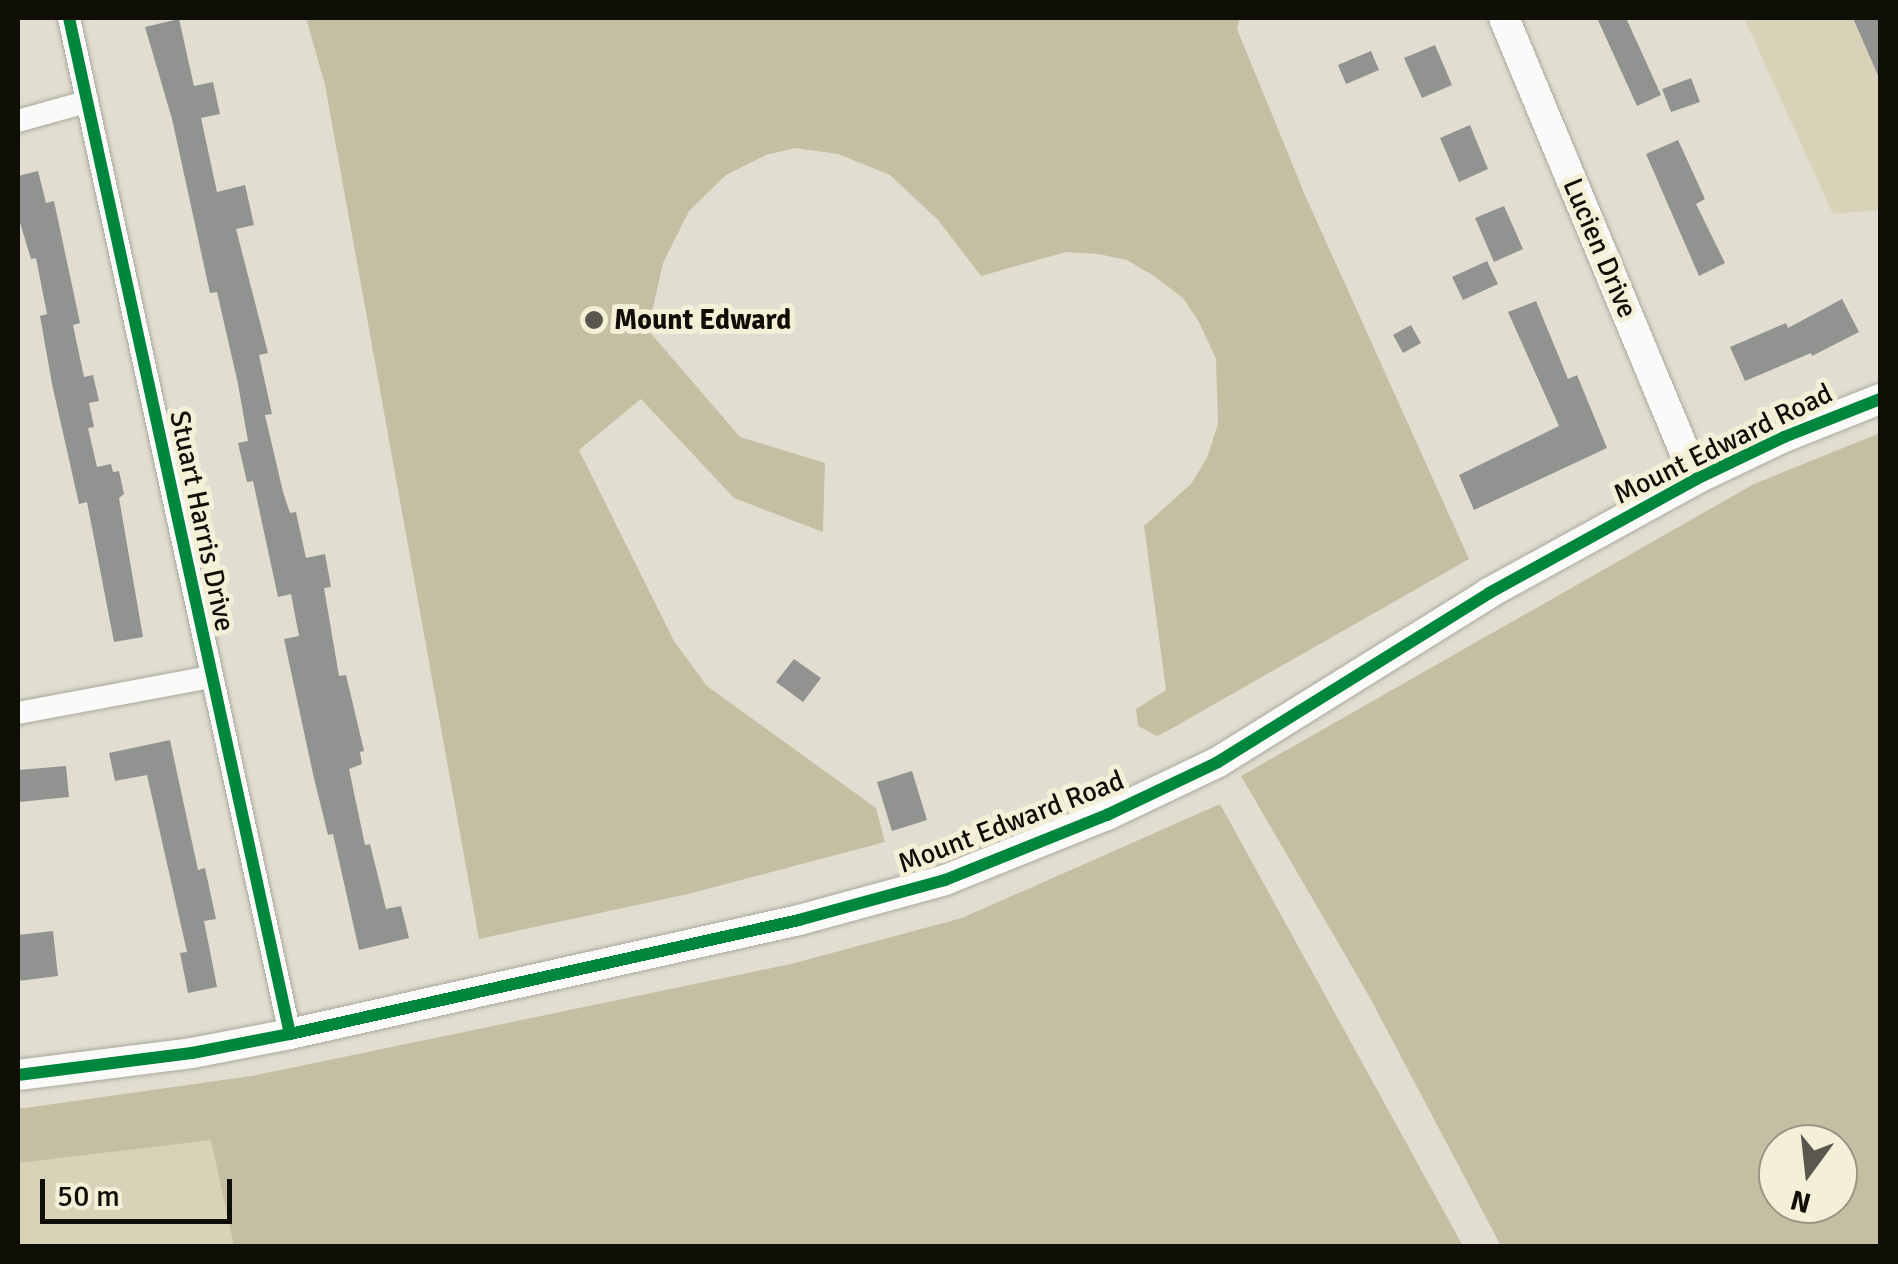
<!DOCTYPE html>
<style>
body{margin:0}
#map{position:relative;width:1898px;height:1264px;overflow:hidden;background:#e1ded1;font-family:Signika,sans-serif}
div>[style]{position:absolute}
.green>*{inset:0;background:#d8d2b9}
.forest>*{inset:0;background:#c4bfa3}
.building>*{inset:0;background:#919390}
.roads{filter:drop-shadow(0 0 2px #aaa89d) drop-shadow(0 0 2px #aaa89d)}
.street>*{height:22px;margin:-11px;padding:0 11px;transform-origin:11px;border-radius:11px;background:#fafaf8}
.secondary>*{height:30px;margin:-15px;padding:0 15px;transform-origin:15px;border-radius:15px;background:#fafaf8}
.cycleway>*{height:12px;margin:-6px;padding:0 6px;transform-origin:6px;border-radius:6px;background:#00873e}
.dots>*{width:28px;height:28px;translate:-50% -50%;box-sizing:border-box;border:5px solid #f4f0d8;border-radius:50%}
span{translate:-50% -50%;white-space:nowrap;text-align:center;line-height:1.15;-webkit-text-stroke:10px #f4f0d8;paint-order:stroke}
.street-label{font-size:28px;color:#100f07}
.poi-label{font-size:28px;color:#100f07;font-weight:700}
.left{translate:0 -50%;text-align:left}
.frame{position:absolute;inset:0;border:20px solid #100f07;pointer-events:none}
.north{position:absolute;left:1758px;top:1124px;width:100px;height:100px;box-sizing:border-box;background:#f4f0d8;border:2px solid #999684;border-radius:50%;rotate:195deg;font-size:28px;font-weight:700;line-height:40px;text-align:center;color:#100f07}
.north::after{content:'';display:block;margin:auto;width:35px;height:45px;background:#59574e;clip-path:polygon(50% 0,100% 100%,50% 72%,0 100%)}
.scale{position:absolute;left:40px;top:1179px;width:192px;height:45px;box-sizing:border-box;border:5px solid #100f07;border-top:0;padding-left:12px;font-size:30px;line-height:35px;white-space:nowrap;color:#100f07;-webkit-text-stroke:8px #f4f0d8;paint-order:stroke}
</style>
<div id="map">
<div class="green">
<div style="clip-path:polygon(1744px 18px,1880px 18px,1880px 210px,1833px 214px)"></div>
<div style="clip-path:polygon(252px 1076px,290px 1246px,18px 1246px,18px 1109px)"></div>
</div>
<div class="forest">
<div style="clip-path:polygon(306px 18px,1240px 18px,1237px 29px,1305px 195px,1469px 559px,1169px 730px,1157px 736px,1138px 726px,1136px 709px,1166px 690px,1144px 526px,1191px 484px,1207px 458px,1218px 424px,1216px 359px,1199px 322px,1183px 298px,1154px 276px,1127px 260px,1098px 254px,1066px 252px,981px 276px,939px 221px,890px 175px,838px 154px,795px 148px,766px 155px,726px 175px,689px 211px,663px 263px,648px 330px,740px 437px,825px 463px,823px 532px,734px 498px,641px 399px,579px 450px,674px 641px,707px 686px,876px 808px,885px 842px,688px 894px,479px 939px,325px 85px)"></div>
<div style="clip-path:polygon(evenodd,1880px 433px,1880px 1246px,1501px 1246px,1369px 996px,1241px 776px,1754px 484px,1880px 433px,1778px 1144px,1838px 1144px,1838px 1204px,1778px 1204px,1778px 1144px)"></div>
<div style="clip-path:polygon(1220px 804px,1463px 1246px,234px 1246px,211px 1140px,18px 1163px,18px 1109px,252px 1076px,791px 964px,962px 918px)"></div>
</div>
<div class="building">
<div style="clip-path:polygon(1597px 18px,1626px 18px,1661px 95px,1637px 106px)"></div>
<div style="clip-path:polygon(1853px 18px,1880px 18px,1880px 80px)"></div>
<div style="clip-path:polygon(179px 19px,194px 86px,213px 82px,220px 114px,201px 118px,217px 192px,245px 185px,254px 225px,236px 229px,268px 353px,259px 355px,272px 414px,265px 415px,283px 492px,290px 513px,296px 512px,306px 558px,325px 554px,331px 587px,324px 588px,339px 676px,346px 675px,364px 751px,360px 752px,362px 764px,349px 769px,365px 845px,370px 844px,386px 909px,401px 906px,409px 938px,359px 950px,333px 834px,328px 835px,313px 774px,284px 639px,299px 636px,291px 594px,278px 597px,253px 481px,247px 482px,238px 443px,248px 441px,238px 384px,217px 292px,210px 293px,172px 119px,145px 27px)"></div>
<div style="clip-path:polygon(1435px 45px,1452px 85px,1422px 98px,1404px 58px)"></div>
<div style="clip-path:polygon(1371px 51px,1379px 70px,1346px 84px,1338px 65px)"></div>
<div style="clip-path:polygon(1691px 78px,1700px 102px,1671px 112px,1662px 89px)"></div>
<div style="clip-path:polygon(1470px 125px,1488px 169px,1459px 182px,1440px 138px)"></div>
<div style="clip-path:polygon(1678px 140px,1705px 199px,1696px 204px,1725px 263px,1699px 276px,1646px 154px)"></div>
<div style="clip-path:polygon(38px 171px,46px 203px,54px 201px,80px 323px,73px 325px,84px 377px,93px 375px,99px 401px,89px 403px,94px 427px,88px 428px,97px 467px,111px 464px,113px 472px,119px 471px,124px 494px,119px 498px,143px 637px,114px 642px,87px 502px,79px 504px,52px 384px,40px 316px,47px 314px,36px 258px,31px 259px,18px 216px,18px 176px)"></div>
<div style="clip-path:polygon(1504px 206px,1523px 249px,1494px 262px,1475px 218px)"></div>
<div style="clip-path:polygon(1487px 261px,1498px 284px,1463px 300px,1452px 277px)"></div>
<div style="clip-path:polygon(1842px 299px,1859px 332px,1812px 356px,1811px 353px,1745px 381px,1730px 347px,1786px 323px,1788px 328px)"></div>
<div style="clip-path:polygon(1536px 301px,1568px 379px,1577px 375px,1607px 448px,1474px 510px,1459px 475px,1559px 426px,1508px 312px)"></div>
<div style="clip-path:polygon(1411px 325px,1421px 343px,1403px 353px,1393px 335px)"></div>
<div style="clip-path:polygon(794px 659px,821px 678px,803px 702px,776px 682px)"></div>
<div style="clip-path:polygon(170px 740px,198px 870px,205px 868px,216px 919px,204px 921px,217px 987px,188px 993px,180px 953px,187px 952px,147px 775px,115px 781px,109px 753px)"></div>
<div style="clip-path:polygon(66px 766px,69px 797px,19px 802px,18px 770px)"></div>
<div style="clip-path:polygon(912px 771px,927px 820px,892px 831px,877px 782px)"></div>
<div style="clip-path:polygon(53px 931px,58px 976px,18px 981px,18px 935px)"></div>
</div>
<div class="roads">
<div class="street">
<div style="left:69px;top:18px;width:1040px;rotate:77.73deg"></div>
<div style="left:18px;top:121px;width:71px;rotate:-15.6deg"></div>
<div style="left:18px;top:713px;width:195px;rotate:-10.6deg"></div>
</div>
<div class="secondary">
<div style="left:1504px;top:18px;width:499px;rotate:67.4deg"></div>
<div style="left:18px;top:1075px;width:175px;rotate:-7.2deg"></div>
<div style="left:192px;top:1053px;width:100px;rotate:-11deg"></div>
<div style="left:290px;top:1034px;width:522px;rotate:-12.62deg"></div>
<div style="left:799px;top:920px;width:151px;rotate:-15.3deg"></div>
<div style="left:945px;top:880px;width:175px;rotate:-21.9deg"></div>
<div style="left:1107px;top:815px;width:123px;rotate:-25.5deg"></div>
<div style="left:1218px;top:762px;width:319px;rotate:-31.9deg"></div>
<div style="left:1489px;top:593px;width:236px;rotate:-28.8deg"></div>
<div style="left:1696px;top:479px;width:98px;rotate:-25.5deg"></div>
<div style="left:1784px;top:437px;width:103px;rotate:-21.6deg"></div>
</div>
</div>
<div class="cycleway">
<div style="left:69px;top:18px;width:1040px;rotate:77.73deg"></div>
<div style="left:18px;top:1075px;width:175px;rotate:-7.2deg"></div>
<div style="left:192px;top:1053px;width:100px;rotate:-11deg"></div>
<div style="left:290px;top:1034px;width:522px;rotate:-12.62deg"></div>
<div style="left:799px;top:920px;width:151px;rotate:-15.3deg"></div>
<div style="left:945px;top:880px;width:175px;rotate:-21.9deg"></div>
<div style="left:1107px;top:815px;width:123px;rotate:-25.5deg"></div>
<div style="left:1218px;top:762px;width:319px;rotate:-31.9deg"></div>
<div style="left:1489px;top:593px;width:236px;rotate:-28.8deg"></div>
<div style="left:1696px;top:479px;width:98px;rotate:-25.5deg"></div>
<div style="left:1784px;top:437px;width:103px;rotate:-21.6deg"></div>
</div>
<div class="dots">
<div style="left:594px;top:320px;background:#59574e"></div>
</div>
<div class="street-label">
<span style="left:1600px;top:248px;rotate:67deg">Lucien Drive</span>
<span style="left:1723px;top:444px;rotate:-26deg">Mount Edward Road</span>
<span style="left:202px;top:521px;rotate:78deg">Stuart Harris Drive</span>
<span style="left:1011px;top:822px;rotate:-21deg">Mount Edward Road</span>
</div>
<div class="poi-label">
<span class="left" style="left:614px;top:320px">Mount Edward</span>
</div>
<div class="frame"></div>
<div class="north">N</div>
<div class="scale">50 m</div>
</div>
